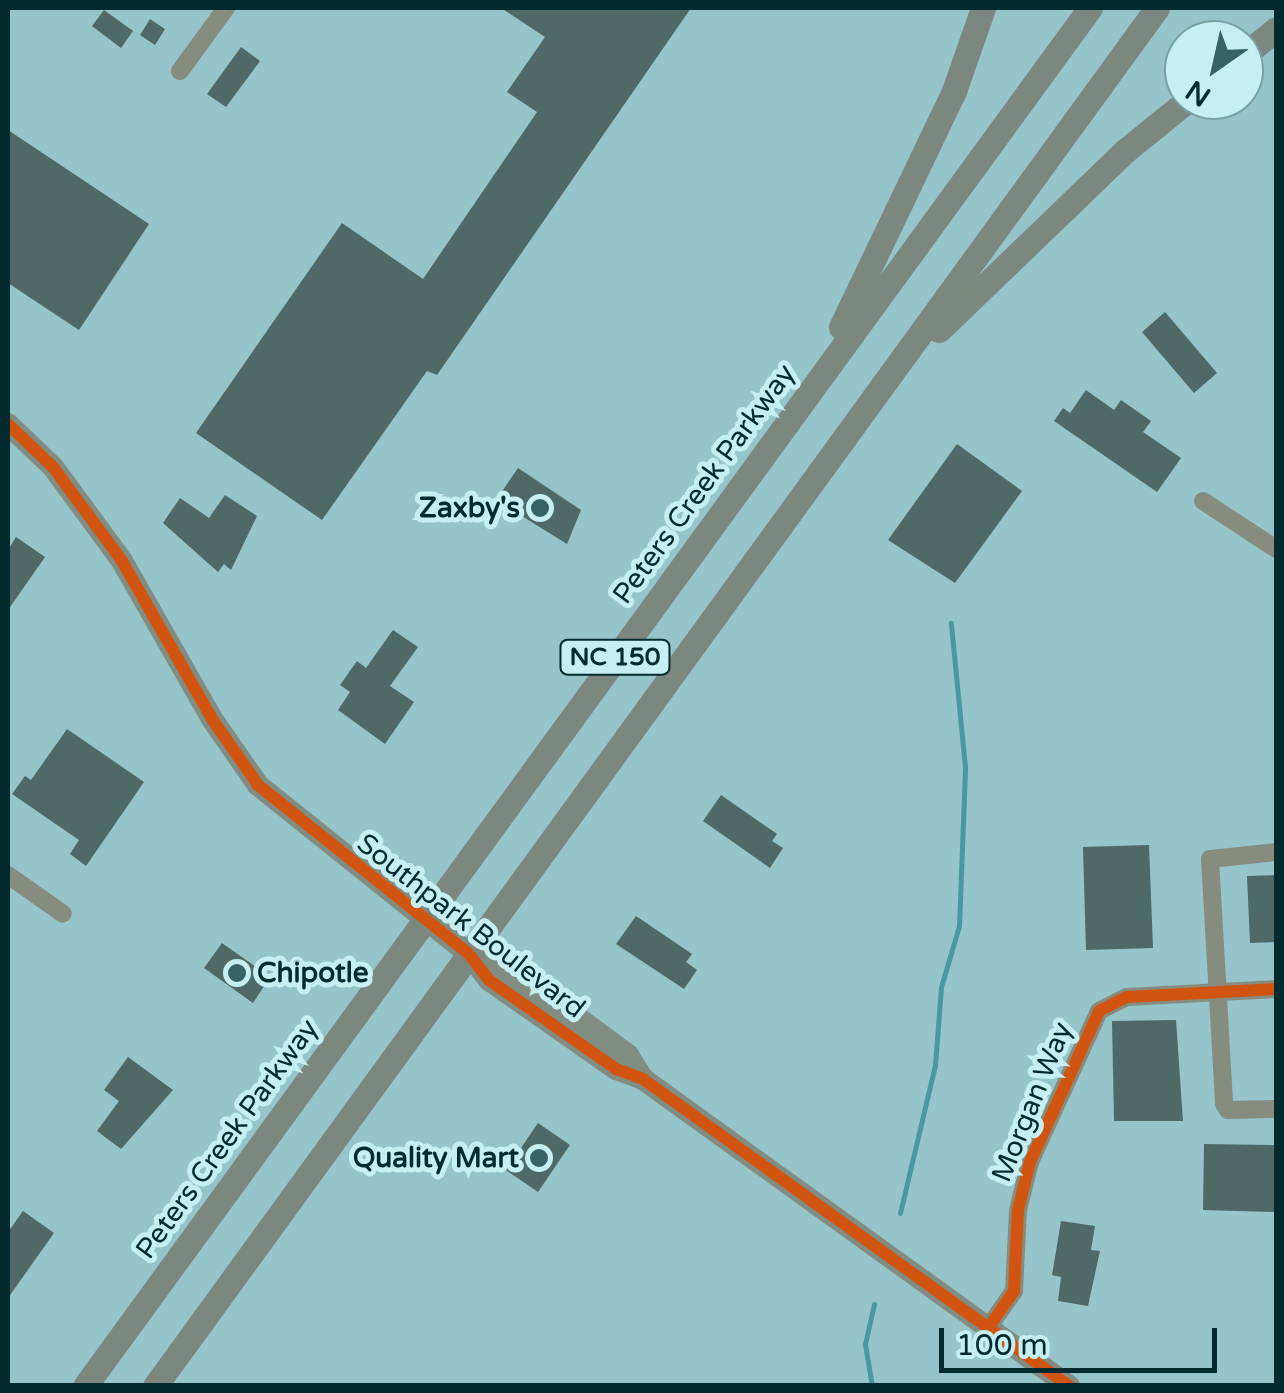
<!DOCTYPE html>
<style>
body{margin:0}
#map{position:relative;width:1284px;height:1393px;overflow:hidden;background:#95c4ca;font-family:"Varela Round",sans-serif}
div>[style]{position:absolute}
.stream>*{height:5px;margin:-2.5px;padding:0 2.5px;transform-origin:2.5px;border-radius:2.5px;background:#4a99a1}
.building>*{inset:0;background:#4e6966}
.street>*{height:18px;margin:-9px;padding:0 9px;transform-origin:9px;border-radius:9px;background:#878d7e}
.secondary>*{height:22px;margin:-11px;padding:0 11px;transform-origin:11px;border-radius:11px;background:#818d83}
.primary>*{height:25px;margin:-12.5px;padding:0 12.5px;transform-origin:12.5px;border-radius:12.5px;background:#7c887f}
.cycleway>*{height:12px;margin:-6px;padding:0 6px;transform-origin:6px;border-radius:6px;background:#d15410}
.dots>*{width:28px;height:28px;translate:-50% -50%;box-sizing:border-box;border:5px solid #c6eff4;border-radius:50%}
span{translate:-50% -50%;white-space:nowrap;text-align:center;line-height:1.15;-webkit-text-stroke:10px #c6eff4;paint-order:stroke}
.shield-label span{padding:2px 8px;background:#c6eff4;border:2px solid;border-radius:8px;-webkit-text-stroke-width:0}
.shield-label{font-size:25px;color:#032b2f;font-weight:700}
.street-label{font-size:28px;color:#032b2f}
.poi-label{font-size:28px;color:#032b2f;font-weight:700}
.right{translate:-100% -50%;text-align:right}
.left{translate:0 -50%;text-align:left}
.frame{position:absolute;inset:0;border:10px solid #032b2f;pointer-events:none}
.north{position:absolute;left:1164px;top:20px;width:100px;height:100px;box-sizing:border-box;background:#c6eff4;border:2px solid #78a1a5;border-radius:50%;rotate:214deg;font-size:28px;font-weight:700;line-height:40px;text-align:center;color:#032b2f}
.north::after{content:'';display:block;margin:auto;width:35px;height:45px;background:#366165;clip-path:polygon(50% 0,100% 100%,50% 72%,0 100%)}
.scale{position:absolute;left:939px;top:1328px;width:278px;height:45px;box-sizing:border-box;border:5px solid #032b2f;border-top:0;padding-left:12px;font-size:30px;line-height:35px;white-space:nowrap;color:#032b2f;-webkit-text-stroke:8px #c6eff4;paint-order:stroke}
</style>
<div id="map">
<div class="stream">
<div style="left:900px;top:1213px;width:152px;rotate:-76.7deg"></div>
<div style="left:935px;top:1065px;width:78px;rotate:-85.6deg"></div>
<div style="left:941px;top:987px;width:64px;rotate:-73.6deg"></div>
<div style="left:959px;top:926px;width:159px;rotate:-87.8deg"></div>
<div style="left:965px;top:767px;width:145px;rotate:-95.6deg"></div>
<div style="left:872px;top:1386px;width:43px;rotate:-99.5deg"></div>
<div style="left:865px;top:1344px;width:41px;rotate:-77.3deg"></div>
</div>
<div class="building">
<div style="clip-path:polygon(501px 8px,691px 8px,437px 375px,427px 371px,322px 520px,196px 433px,342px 223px,423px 279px,537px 112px,507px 92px,545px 37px)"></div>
<div style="clip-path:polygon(104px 10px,133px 31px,121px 48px,92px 26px)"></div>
<div style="clip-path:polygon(150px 19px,165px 29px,155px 45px,140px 35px)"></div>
<div style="clip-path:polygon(241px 47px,260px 61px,226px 107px,207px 94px)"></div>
<div style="clip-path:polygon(8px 130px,149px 224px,79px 330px,8px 283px)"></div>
<div style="clip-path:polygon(1165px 312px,1217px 373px,1194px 393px,1142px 332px)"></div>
<div style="clip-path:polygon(1086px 390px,1114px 410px,1121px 400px,1151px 421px,1143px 432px,1181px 458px,1157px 492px,1054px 421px,1063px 408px,1070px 413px)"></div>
<div style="clip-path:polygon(957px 444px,1022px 491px,955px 583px,888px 540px)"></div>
<div style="clip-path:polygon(518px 468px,581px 510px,567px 544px,496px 500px)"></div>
<div style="clip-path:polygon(225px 495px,257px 516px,231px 570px,224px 564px,218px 572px,163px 523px,180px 498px,209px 518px)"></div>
<div style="clip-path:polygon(16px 537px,45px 557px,8px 610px,8px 550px)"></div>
<div style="clip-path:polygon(393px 630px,418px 647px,390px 686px,414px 702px,385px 744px,338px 710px,350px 692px,340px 685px,357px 661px,366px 668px)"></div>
<div style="clip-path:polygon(67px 729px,144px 782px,86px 866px,70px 854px,79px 840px,12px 794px,25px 776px,31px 780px)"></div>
<div style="clip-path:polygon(721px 795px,777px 834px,772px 841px,783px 848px,770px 868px,703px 821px)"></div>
<div style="clip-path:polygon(1149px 845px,1153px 948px,1086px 950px,1083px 847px)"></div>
<div style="clip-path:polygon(1276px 875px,1276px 942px,1250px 943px,1247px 876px)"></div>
<div style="clip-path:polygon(636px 916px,692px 954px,686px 962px,697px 970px,684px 989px,616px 944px)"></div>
<div style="clip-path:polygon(222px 943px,270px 977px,253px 1003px,204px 968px)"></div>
<div style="clip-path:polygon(1176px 1020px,1183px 1121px,1114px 1121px,1112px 1021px)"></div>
<div style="clip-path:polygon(128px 1057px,173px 1090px,121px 1149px,97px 1131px,119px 1101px,104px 1090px)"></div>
<div style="clip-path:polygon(538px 1123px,570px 1145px,538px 1192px,506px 1170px)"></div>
<div style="clip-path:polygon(1204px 1144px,1276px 1145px,1276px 1212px,1203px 1210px)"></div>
<div style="clip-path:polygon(23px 1211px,54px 1233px,8px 1298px,8px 1232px)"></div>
<div style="clip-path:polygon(1061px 1221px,1095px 1226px,1091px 1250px,1100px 1251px,1088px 1306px,1058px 1301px,1061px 1277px,1052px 1275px)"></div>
</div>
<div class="street">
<div style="left:180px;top:71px;width:78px;rotate:-53.9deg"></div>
<div style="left:1203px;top:501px;width:87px;rotate:33.3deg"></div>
<div style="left:1276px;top:852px;width:66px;rotate:173.9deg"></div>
<div style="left:1210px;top:859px;width:245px;rotate:86.7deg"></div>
<div style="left:1224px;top:1104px;width:7px;rotate:56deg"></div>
<div style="left:1228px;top:1110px;width:48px;rotate:-1.2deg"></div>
<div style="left:8px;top:875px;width:67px;rotate:35.3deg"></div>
<div style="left:988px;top:1328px;width:45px;rotate:-54.9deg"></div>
<div style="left:1014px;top:1291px;width:81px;rotate:-87.2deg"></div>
<div style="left:1018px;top:1210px;width:49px;rotate:-76deg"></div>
<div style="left:1030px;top:1162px;width:166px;rotate:-65.4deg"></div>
<div style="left:1099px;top:1011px;width:31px;rotate:-27deg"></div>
<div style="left:1127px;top:997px;width:149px;rotate:-3.1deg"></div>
</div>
<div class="secondary">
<div style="left:8px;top:424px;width:62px;rotate:43.7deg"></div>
<div style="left:53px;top:467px;width:117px;rotate:53.7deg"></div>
<div style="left:122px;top:561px;width:182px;rotate:60.3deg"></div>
<div style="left:212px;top:719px;width:80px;rotate:55.1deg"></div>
<div style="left:258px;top:785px;width:269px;rotate:38.7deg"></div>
<div style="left:468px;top:953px;width:34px;rotate:52deg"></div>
<div style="left:489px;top:980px;width:155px;rotate:35deg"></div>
<div style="left:616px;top:1069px;width:29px;rotate:20deg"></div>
<div style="left:643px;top:1079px;width:525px;rotate:35.78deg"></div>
<div style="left:468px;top:953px;width:24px;rotate:12deg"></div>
<div style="left:491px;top:958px;width:77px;rotate:33.9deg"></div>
<div style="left:555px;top:1001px;width:91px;rotate:36.5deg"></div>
<div style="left:628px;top:1055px;width:28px;rotate:58deg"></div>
</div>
<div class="primary">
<div style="left:1244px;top:55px;width:41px;rotate:-39.1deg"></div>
<div style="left:841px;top:327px;width:262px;rotate:-64.4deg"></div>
<div style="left:954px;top:91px;width:88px;rotate:-70.7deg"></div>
<div style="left:939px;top:330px;width:258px;rotate:-43.9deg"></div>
<div style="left:1125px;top:151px;width:81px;rotate:-39deg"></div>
<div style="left:85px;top:1386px;width:1706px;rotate:-53.9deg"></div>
<div style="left:155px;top:1386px;width:1704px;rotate:-53.98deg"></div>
</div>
<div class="cycleway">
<div style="left:8px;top:424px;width:62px;rotate:43.7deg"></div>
<div style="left:53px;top:467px;width:117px;rotate:53.7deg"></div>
<div style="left:122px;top:561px;width:182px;rotate:60.3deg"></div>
<div style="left:212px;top:719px;width:80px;rotate:55.1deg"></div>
<div style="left:258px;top:785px;width:269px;rotate:38.7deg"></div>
<div style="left:468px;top:953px;width:34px;rotate:52deg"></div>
<div style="left:489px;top:980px;width:155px;rotate:35deg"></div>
<div style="left:616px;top:1069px;width:29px;rotate:20deg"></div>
<div style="left:643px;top:1079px;width:525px;rotate:35.78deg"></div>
<div style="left:988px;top:1328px;width:45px;rotate:-54.9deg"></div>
<div style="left:1014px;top:1291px;width:81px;rotate:-87.2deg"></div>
<div style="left:1018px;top:1210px;width:49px;rotate:-76deg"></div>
<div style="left:1030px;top:1162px;width:166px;rotate:-65.4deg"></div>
<div style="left:1099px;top:1011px;width:31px;rotate:-27deg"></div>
<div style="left:1127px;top:997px;width:149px;rotate:-3.1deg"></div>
</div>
<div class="dots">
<div style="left:540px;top:508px;background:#366165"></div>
<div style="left:237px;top:973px;background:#366165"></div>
<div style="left:539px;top:1158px;background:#366165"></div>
</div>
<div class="shield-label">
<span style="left:615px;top:657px">NC 150</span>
</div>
<div class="street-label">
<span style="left:704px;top:484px;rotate:-54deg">Peters Creek Parkway</span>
<span style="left:471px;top:926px;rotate:38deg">Southpark Boulevard</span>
<span style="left:1032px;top:1102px;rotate:-68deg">Morgan Way</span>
<span style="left:227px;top:1139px;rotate:-54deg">Peters Creek Parkway</span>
</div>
<div class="poi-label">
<span class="right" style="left:520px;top:508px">Zaxby's</span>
<span class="left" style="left:257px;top:973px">Chipotle</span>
<span class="right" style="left:519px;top:1158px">Quality Mart</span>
</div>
<div class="frame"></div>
<div class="north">N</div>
<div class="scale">100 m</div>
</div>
